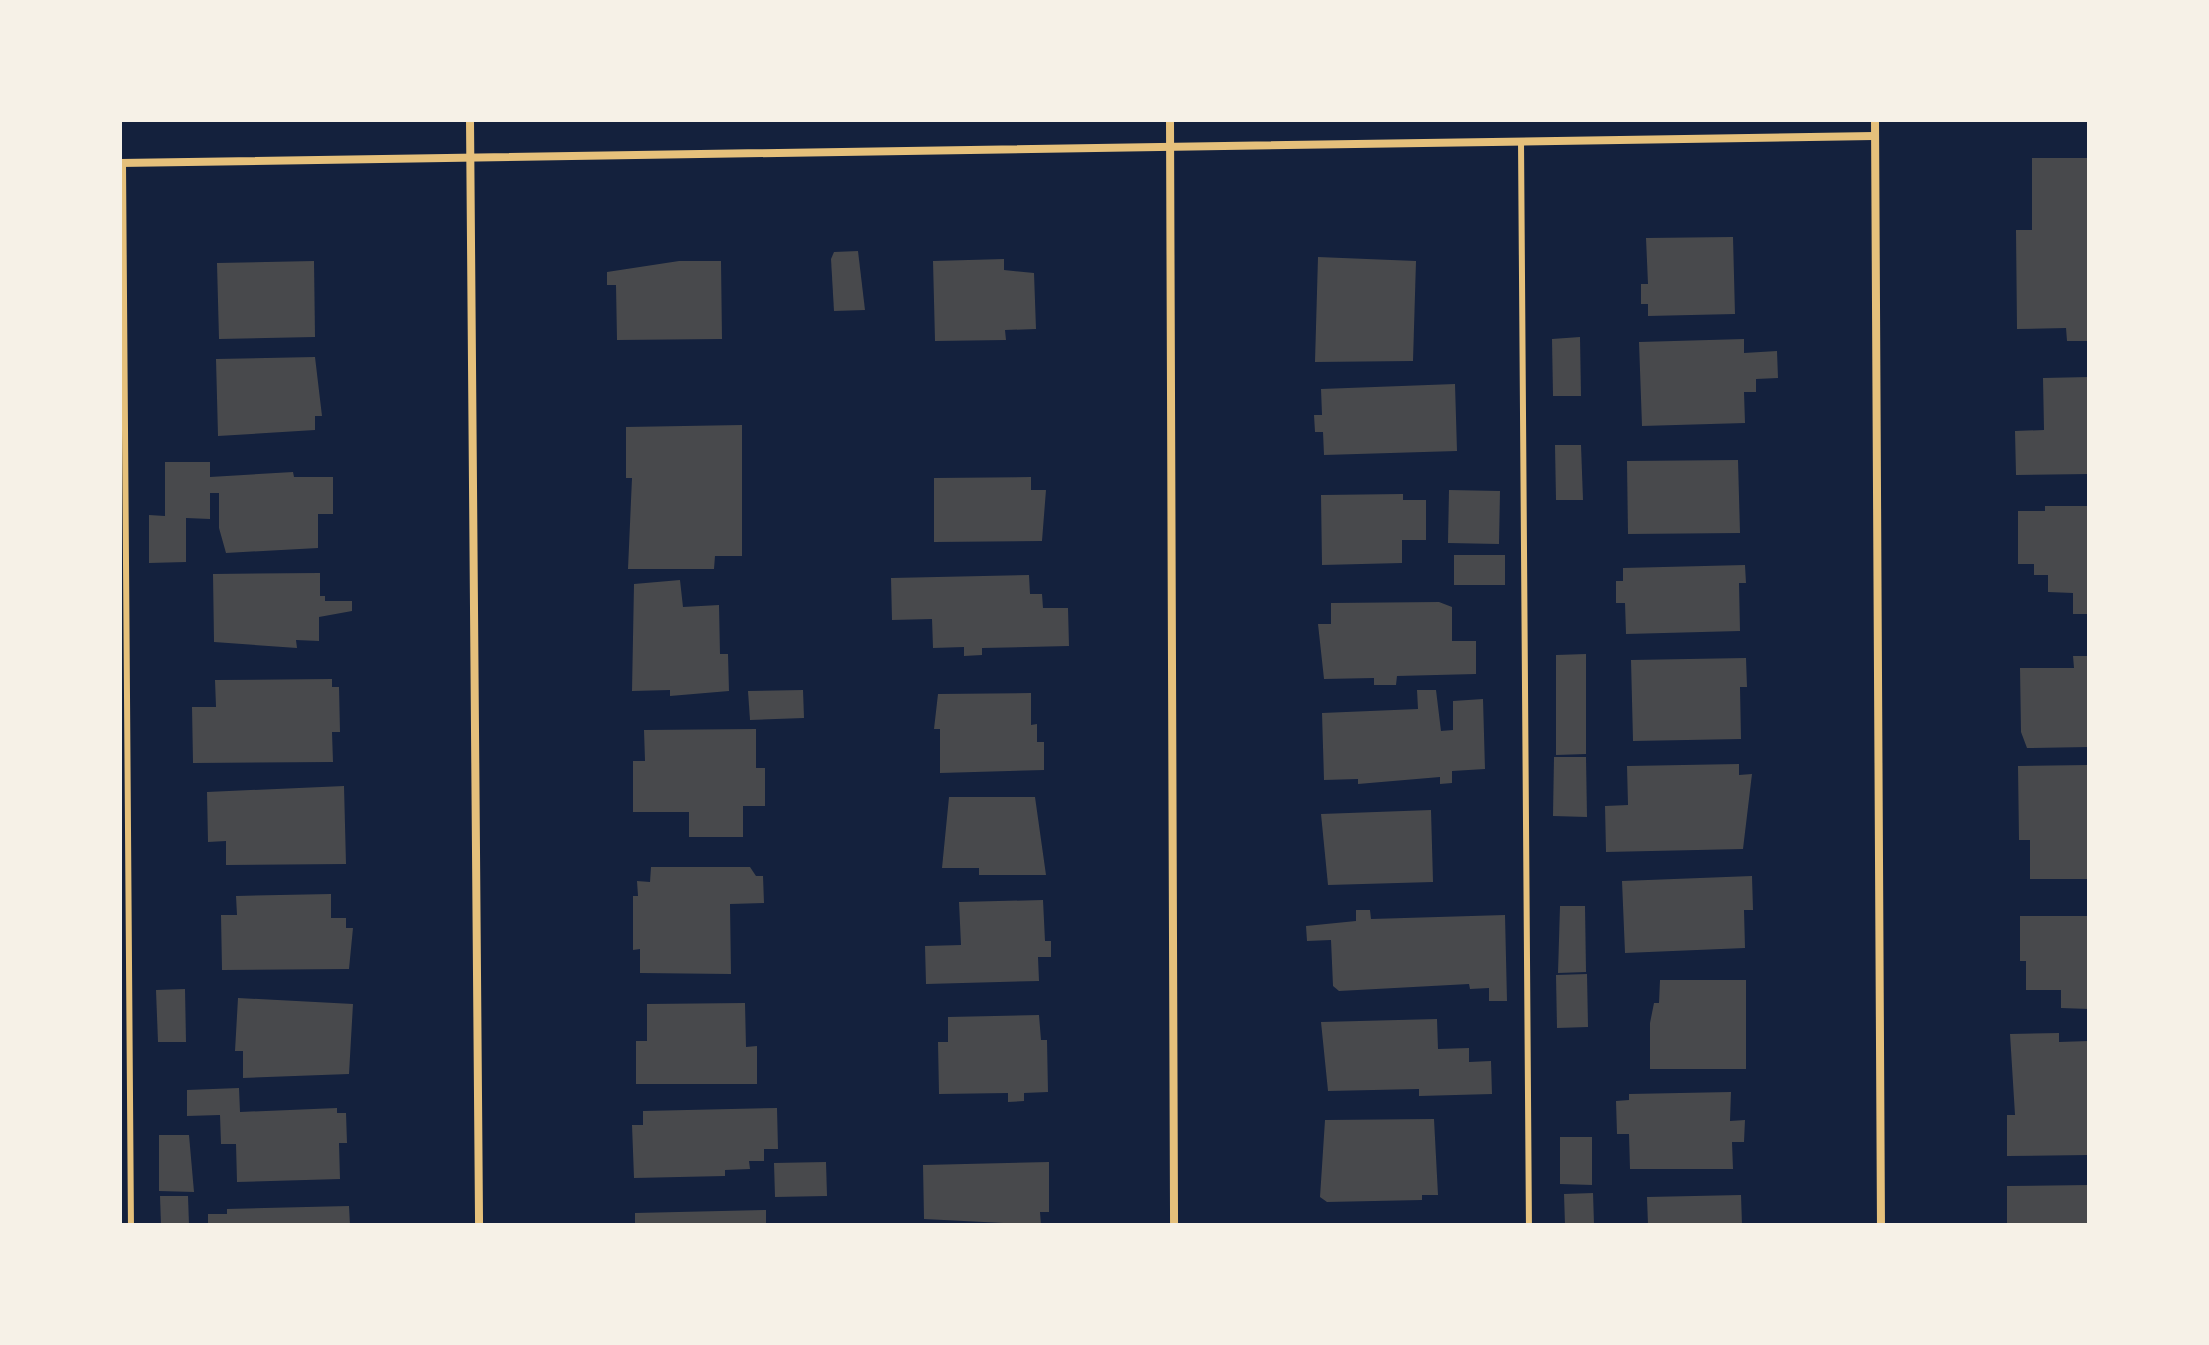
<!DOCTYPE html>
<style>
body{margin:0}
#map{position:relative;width:2209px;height:1345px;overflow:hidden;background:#14213d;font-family:Manrope,sans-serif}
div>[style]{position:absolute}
.building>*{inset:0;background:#48494c}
.service>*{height:6px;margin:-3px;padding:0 3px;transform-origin:3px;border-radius:3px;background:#e5c07b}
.minor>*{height:8px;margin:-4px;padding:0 4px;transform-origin:4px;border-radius:4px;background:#e5c07b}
span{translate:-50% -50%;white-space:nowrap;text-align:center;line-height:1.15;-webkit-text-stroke:7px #f6f1e7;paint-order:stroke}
.frame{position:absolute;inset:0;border:122px solid #f6f1e7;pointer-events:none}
</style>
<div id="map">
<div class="building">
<div style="clip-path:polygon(2032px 158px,2089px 158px,2089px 341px,2067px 341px,2066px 328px,2017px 329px,2016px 230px,2032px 230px)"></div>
<div style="clip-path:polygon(1733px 237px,1735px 314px,1648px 316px,1648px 304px,1641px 304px,1641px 284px,1648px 284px,1646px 238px)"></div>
<div style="clip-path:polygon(858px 251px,865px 310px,834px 311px,831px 259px,834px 252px)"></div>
<div style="clip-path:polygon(1318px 257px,1416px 261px,1413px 361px,1315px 362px)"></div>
<div style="clip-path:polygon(1004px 259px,1004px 270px,1034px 273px,1036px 329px,1005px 330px,1006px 340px,935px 341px,933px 261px)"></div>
<div style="clip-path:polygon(314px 261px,315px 337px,219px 339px,217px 263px)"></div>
<div style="clip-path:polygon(679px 261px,721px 261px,722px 339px,617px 340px,616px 285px,607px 285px,607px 272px)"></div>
<div style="clip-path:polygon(1580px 337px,1581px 396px,1553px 396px,1552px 339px)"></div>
<div style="clip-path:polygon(1744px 339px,1744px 353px,1777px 351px,1778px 378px,1756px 379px,1756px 392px,1744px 392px,1745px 423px,1642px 426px,1639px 342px)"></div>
<div style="clip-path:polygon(315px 357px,322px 416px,315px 416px,315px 430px,218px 436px,216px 359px)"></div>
<div style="clip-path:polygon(2089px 377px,2089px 474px,2016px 475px,2015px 431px,2044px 430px,2043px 378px)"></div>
<div style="clip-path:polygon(1455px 384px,1457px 451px,1324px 455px,1323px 432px,1315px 432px,1314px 415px,1322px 415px,1321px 389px)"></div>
<div style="clip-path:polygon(742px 425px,742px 556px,715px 556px,714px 569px,628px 569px,632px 478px,626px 478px,626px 427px)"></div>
<div style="clip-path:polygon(1555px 445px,1581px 445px,1583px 500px,1556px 500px)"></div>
<div style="clip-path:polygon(1738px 460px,1740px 533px,1628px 534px,1627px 461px)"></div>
<div style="clip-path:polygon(165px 462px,210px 462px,210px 477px,293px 472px,294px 477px,333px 477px,333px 514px,318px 514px,318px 548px,226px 553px,219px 528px,219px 493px,210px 493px,210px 519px,186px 518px,186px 562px,149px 563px,149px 515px,165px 516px)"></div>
<div style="clip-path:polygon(1031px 477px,1031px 490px,1046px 490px,1042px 541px,934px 542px,934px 478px)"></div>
<div style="clip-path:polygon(1449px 490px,1500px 491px,1499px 544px,1448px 543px)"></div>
<div style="clip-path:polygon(1403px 494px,1403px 500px,1426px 500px,1426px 540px,1402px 540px,1402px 563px,1322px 565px,1321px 495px)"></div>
<div style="clip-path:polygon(2045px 506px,2089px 506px,2089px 614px,2073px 614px,2073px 593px,2048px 592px,2048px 575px,2034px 575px,2034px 564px,2018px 564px,2018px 511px,2045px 511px)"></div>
<div style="clip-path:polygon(1454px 555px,1505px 555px,1505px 585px,1454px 585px)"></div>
<div style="clip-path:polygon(1745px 565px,1746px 583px,1739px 583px,1740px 631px,1626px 634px,1625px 603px,1616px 603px,1616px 581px,1623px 581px,1623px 568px)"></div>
<div style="clip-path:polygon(320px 573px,320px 596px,325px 596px,325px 601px,352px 601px,352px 611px,319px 617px,319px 641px,296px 640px,297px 648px,214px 642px,213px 574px)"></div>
<div style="clip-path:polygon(1029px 575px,1030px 594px,1042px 594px,1043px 608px,1068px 608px,1069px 646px,982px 648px,982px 655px,964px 656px,964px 647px,933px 648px,932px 619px,892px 620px,891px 578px)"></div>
<div style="clip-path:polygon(680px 580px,683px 607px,719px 605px,720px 654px,728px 654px,729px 691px,670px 696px,670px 690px,632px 691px,634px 584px)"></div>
<div style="clip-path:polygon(1439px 602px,1452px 607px,1452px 641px,1476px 641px,1476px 674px,1397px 676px,1396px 685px,1374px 685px,1374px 678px,1324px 679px,1318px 624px,1331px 624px,1331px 603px)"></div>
<div style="clip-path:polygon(1586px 654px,1586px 754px,1556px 755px,1556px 655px)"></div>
<div style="clip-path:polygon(2073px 656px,2089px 656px,2089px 747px,2027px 748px,2021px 732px,2020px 668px,2074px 668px)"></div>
<div style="clip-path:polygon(1746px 658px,1747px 687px,1740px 687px,1741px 739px,1633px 741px,1631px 660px)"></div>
<div style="clip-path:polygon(332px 679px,332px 687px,339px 687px,340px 732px,332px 732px,333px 762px,193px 763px,192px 707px,216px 707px,215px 680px)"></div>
<div style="clip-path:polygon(803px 690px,804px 718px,750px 720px,748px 691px)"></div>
<div style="clip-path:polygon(1417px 690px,1436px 690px,1441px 731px,1453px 730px,1453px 701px,1483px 699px,1485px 769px,1452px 771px,1452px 783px,1440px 784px,1440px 777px,1358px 784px,1358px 779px,1324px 780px,1322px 713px,1418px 709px)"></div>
<div style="clip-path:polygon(1031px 693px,1031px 725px,1037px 724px,1037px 742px,1044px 742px,1044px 770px,940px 773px,940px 729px,934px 729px,938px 694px)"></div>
<div style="clip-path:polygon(756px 729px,756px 768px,765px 768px,765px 806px,743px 806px,743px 837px,689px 837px,689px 812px,633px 812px,633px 761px,645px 761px,644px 730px)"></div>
<div style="clip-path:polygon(1554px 757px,1586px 757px,1587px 817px,1553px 816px)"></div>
<div style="clip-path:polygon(1739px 764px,1739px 775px,1752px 774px,1743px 849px,1606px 852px,1605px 806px,1628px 805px,1627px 766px)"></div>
<div style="clip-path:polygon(2089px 765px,2089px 879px,2030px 879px,2030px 840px,2019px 840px,2018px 766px)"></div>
<div style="clip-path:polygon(344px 786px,346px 864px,226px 865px,226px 841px,208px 842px,207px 792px)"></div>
<div style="clip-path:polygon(949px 797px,1035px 797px,1046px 875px,979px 875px,979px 868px,942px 868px)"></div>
<div style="clip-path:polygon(1431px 810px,1433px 882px,1328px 885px,1321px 814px)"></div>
<div style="clip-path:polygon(651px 867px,750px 867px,756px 876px,763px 876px,764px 903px,730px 904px,731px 974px,640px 973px,640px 949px,633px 950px,633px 896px,638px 896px,637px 881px,650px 882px)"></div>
<div style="clip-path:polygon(1752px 876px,1753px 910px,1744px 910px,1745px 948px,1625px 953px,1622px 881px)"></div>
<div style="clip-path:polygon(331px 894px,331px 918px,346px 918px,346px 928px,353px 928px,349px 969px,222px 970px,221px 915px,237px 915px,236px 896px)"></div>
<div style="clip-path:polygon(1043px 900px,1045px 941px,1051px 941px,1051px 957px,1038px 957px,1039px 981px,926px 984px,925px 946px,961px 945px,959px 902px)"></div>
<div style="clip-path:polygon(1560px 906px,1585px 906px,1586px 972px,1558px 973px)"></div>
<div style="clip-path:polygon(1356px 910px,1370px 910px,1371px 919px,1505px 915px,1507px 1001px,1489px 1001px,1489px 988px,1470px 989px,1469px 984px,1339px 991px,1333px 986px,1331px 940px,1307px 941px,1306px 926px,1356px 921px)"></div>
<div style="clip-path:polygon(2020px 916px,2089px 916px,2089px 1009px,2061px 1008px,2061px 990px,2026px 990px,2026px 961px,2020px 961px)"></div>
<div style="clip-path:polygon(1587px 974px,1588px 1027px,1557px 1028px,1556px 975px)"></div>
<div style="clip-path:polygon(1660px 980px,1746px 980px,1746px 1069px,1650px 1069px,1650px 1023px,1654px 1003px,1659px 1003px)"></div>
<div style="clip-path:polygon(185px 989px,186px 1042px,158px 1042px,156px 990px)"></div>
<div style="clip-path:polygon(238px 998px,353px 1004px,349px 1074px,243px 1078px,243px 1051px,235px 1051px)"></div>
<div style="clip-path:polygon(745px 1003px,746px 1047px,757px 1046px,757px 1084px,636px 1084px,636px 1041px,647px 1041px,647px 1004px)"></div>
<div style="clip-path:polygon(1039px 1015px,1041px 1040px,1047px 1040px,1048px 1092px,1024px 1093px,1024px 1101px,1008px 1102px,1008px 1093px,939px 1094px,938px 1042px,948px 1042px,948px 1017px)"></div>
<div style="clip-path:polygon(1437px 1019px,1438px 1049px,1469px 1048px,1469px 1062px,1491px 1061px,1492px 1094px,1419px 1096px,1419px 1089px,1328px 1091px,1321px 1022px)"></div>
<div style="clip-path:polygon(2059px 1033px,2059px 1042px,2089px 1041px,2089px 1155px,2007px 1156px,2007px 1115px,2015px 1115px,2010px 1034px)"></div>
<div style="clip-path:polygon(239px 1088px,240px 1112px,337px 1108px,337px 1113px,346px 1113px,347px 1143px,339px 1143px,340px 1179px,237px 1182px,236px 1144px,221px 1144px,220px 1115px,187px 1116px,187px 1090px)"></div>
<div style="clip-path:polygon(1731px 1092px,1730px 1121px,1745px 1120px,1744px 1142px,1732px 1142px,1733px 1169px,1630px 1169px,1629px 1134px,1617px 1134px,1616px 1101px,1629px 1100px,1629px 1094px)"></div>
<div style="clip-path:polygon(777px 1108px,778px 1149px,764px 1149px,764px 1161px,749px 1161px,750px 1169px,725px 1170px,725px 1176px,634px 1178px,632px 1125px,643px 1125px,643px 1111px)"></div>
<div style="clip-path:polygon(1434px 1119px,1438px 1195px,1422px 1195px,1422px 1200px,1327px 1202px,1320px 1197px,1325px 1120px)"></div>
<div style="clip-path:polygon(159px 1135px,189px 1135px,194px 1192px,159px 1191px)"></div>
<div style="clip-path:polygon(1560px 1137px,1592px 1137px,1592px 1185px,1560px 1184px)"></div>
<div style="clip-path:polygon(826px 1162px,827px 1196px,775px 1197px,774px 1163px)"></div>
<div style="clip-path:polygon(1049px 1162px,1049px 1212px,1040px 1212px,1041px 1225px,924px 1219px,923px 1165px)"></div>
<div style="clip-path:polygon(2089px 1185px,2089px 1225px,2007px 1225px,2007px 1186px)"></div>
<div style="clip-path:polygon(1593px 1193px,1594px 1225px,1565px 1225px,1564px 1194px)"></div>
<div style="clip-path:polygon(1741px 1195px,1742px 1225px,1648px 1225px,1647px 1197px)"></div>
<div style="clip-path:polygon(160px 1196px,188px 1196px,189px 1225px,161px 1225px)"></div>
<div style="clip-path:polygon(349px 1206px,350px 1225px,208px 1225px,208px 1214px,227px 1214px,227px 1209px)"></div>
<div style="clip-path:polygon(766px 1210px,766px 1225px,635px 1225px,635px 1213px)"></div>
</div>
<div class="service">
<div style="left:1521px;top:141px;width:1084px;rotate:89.58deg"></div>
<div style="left:123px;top:163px;width:1062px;rotate:89.57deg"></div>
</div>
<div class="minor">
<div style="left:470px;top:120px;width:1105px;rotate:89.53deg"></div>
<div style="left:1170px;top:120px;width:1105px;rotate:89.79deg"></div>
<div style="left:1875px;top:120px;width:1105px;rotate:89.69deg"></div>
<div style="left:120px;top:163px;width:1754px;rotate:-0.88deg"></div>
</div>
<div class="frame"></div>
</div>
